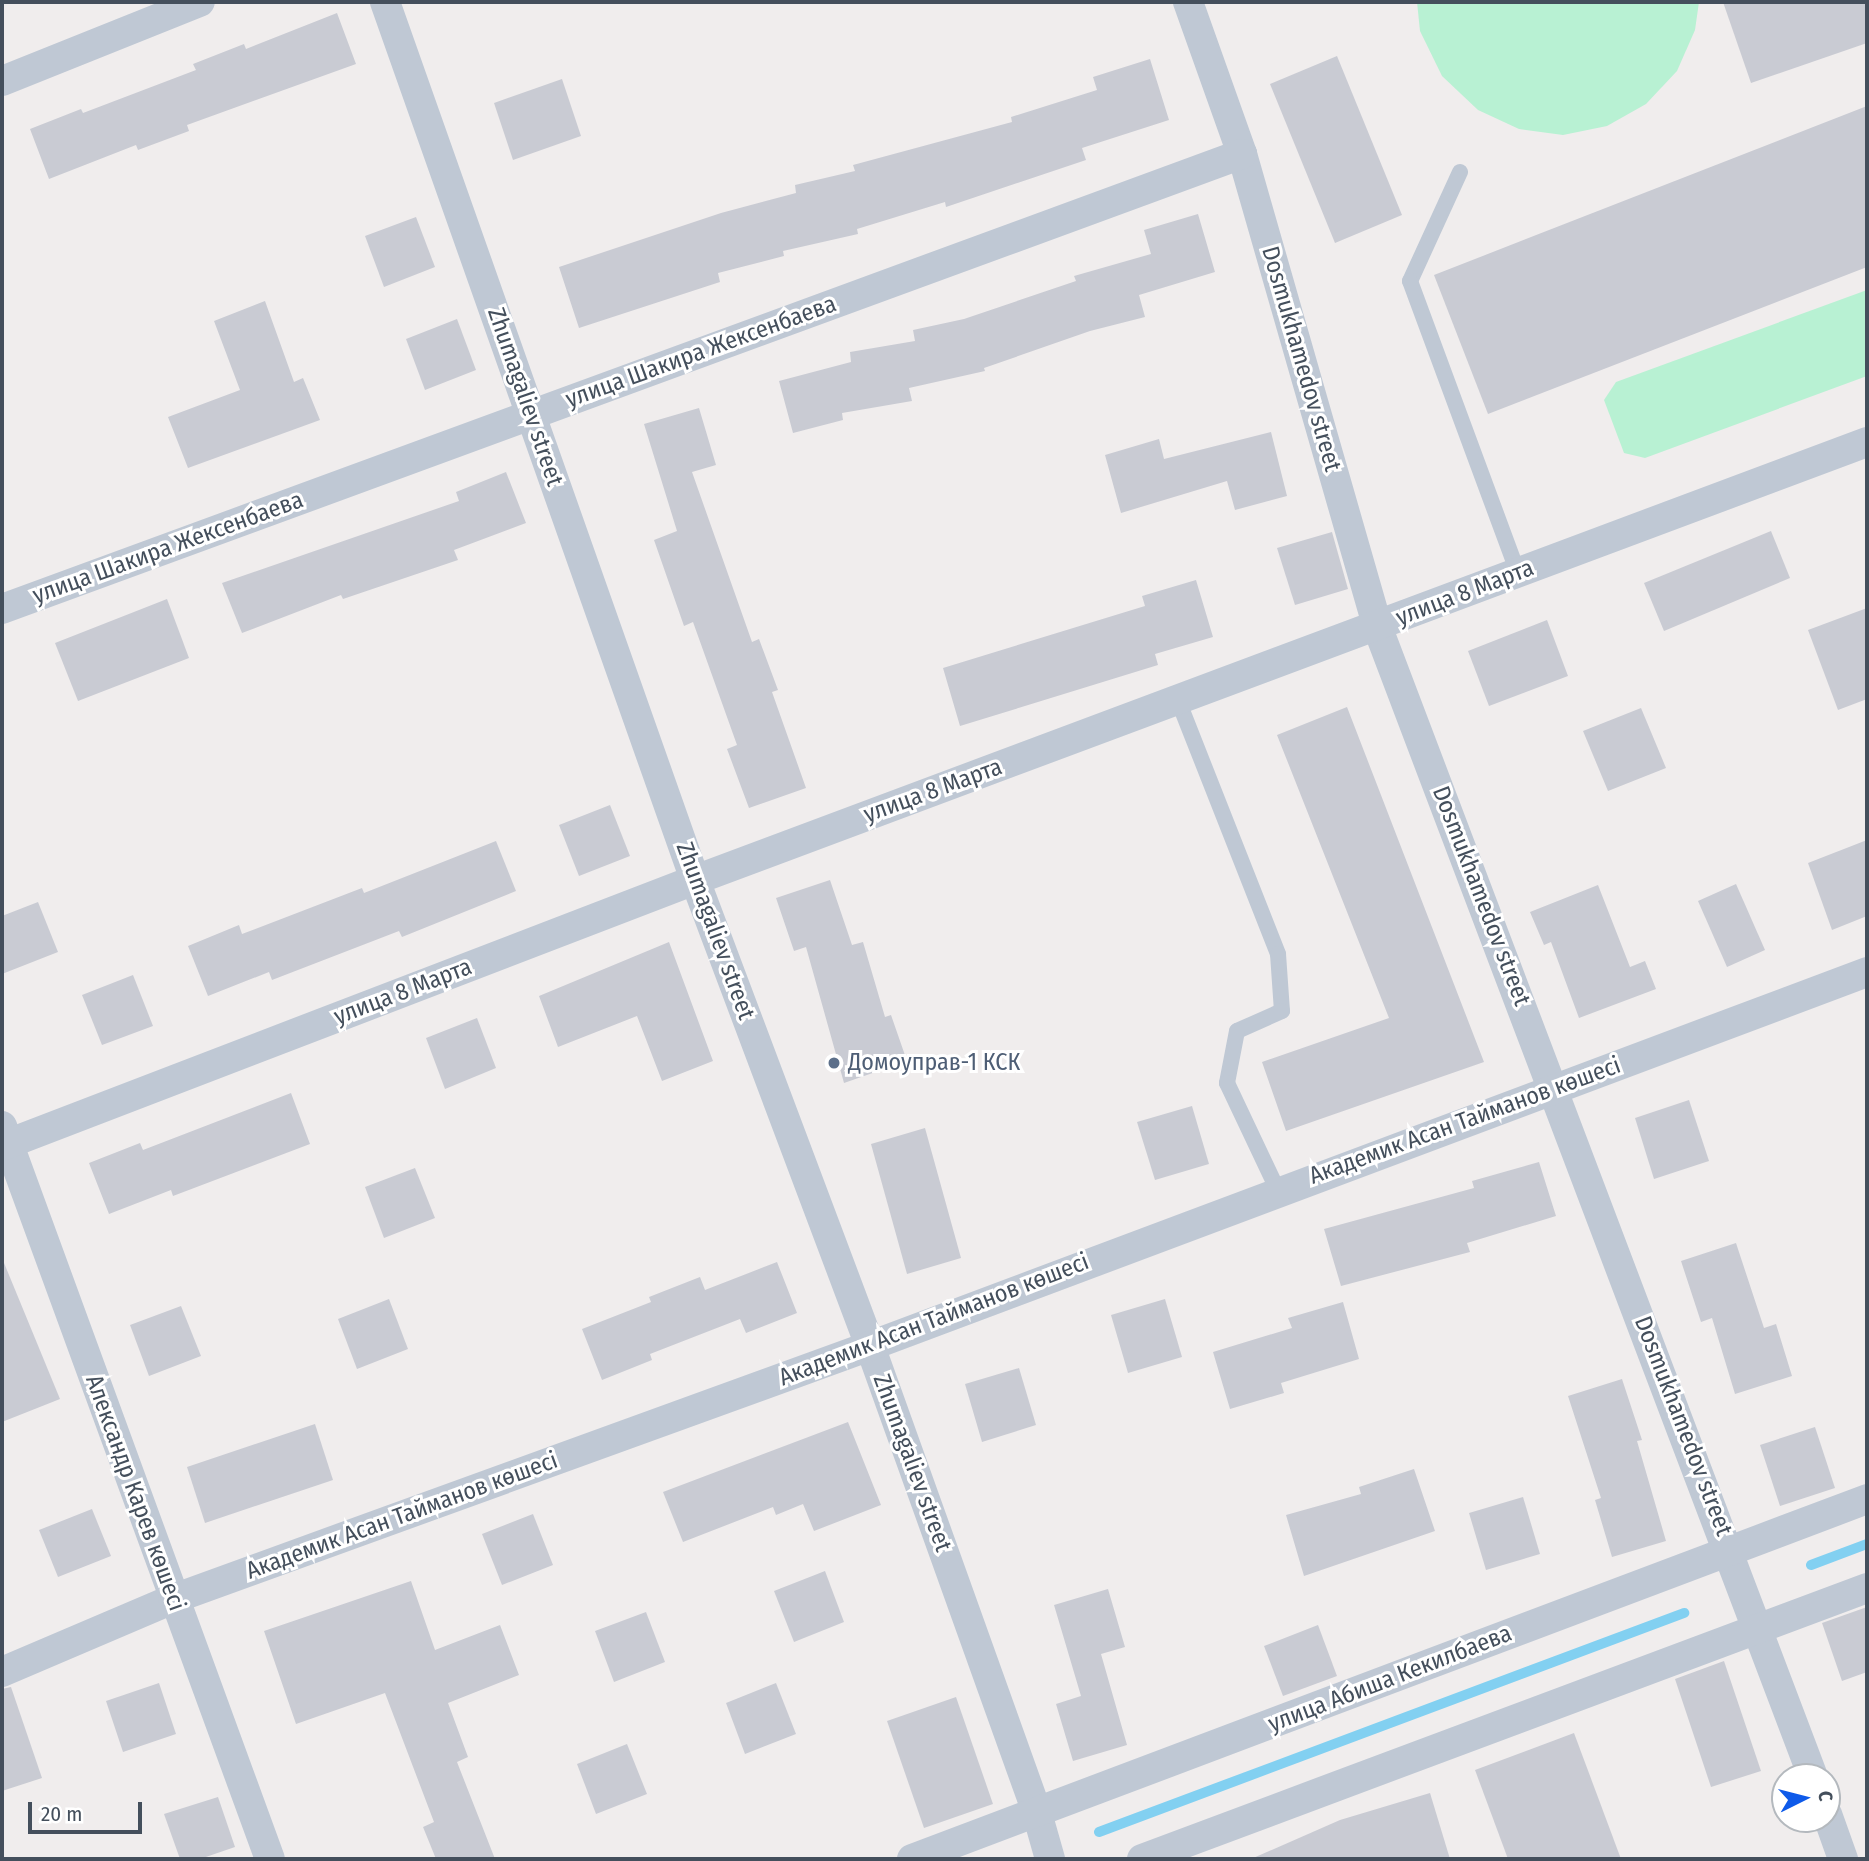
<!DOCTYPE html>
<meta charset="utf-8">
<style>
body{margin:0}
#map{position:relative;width:1869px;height:1861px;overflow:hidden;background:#f0eded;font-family:"Fira Sans Condensed",sans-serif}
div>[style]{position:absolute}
.green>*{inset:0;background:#b8f1d3}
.stream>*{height:10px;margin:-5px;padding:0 5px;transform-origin:5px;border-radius:5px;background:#82d0f1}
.building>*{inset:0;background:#c9cbd3}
.lane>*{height:16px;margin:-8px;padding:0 8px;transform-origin:8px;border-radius:8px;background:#bfc8d4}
.street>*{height:30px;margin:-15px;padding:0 15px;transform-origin:15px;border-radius:15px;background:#bfc8d4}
.dots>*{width:19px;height:19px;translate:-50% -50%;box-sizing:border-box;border:4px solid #fff;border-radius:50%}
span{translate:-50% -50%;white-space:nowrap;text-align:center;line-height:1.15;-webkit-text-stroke:6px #fff;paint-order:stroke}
.street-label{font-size:24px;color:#444f5c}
.service-label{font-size:24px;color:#4e5e75}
.left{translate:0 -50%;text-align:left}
.frame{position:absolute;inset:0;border:4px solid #444f5c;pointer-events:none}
.north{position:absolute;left:1771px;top:1763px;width:70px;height:70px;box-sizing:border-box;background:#fff;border:2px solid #b4b9be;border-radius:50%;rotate:84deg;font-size:19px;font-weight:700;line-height:28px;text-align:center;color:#444f5c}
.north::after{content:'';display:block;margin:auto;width:24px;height:32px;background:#0e5ae9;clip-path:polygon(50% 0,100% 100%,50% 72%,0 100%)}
.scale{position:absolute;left:28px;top:1802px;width:114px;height:32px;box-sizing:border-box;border:4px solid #444f5c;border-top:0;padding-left:9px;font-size:21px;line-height:24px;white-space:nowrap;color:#444f5c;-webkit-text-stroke:5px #fff;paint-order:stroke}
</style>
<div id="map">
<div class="green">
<div style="clip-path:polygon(1417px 2px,1699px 2px,1695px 30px,1677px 71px,1646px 104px,1607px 126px,1563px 135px,1519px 129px,1478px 110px,1442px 76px,1420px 31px)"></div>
<div style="clip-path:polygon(1867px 290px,1867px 376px,1645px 458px,1624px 453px,1604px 400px,1616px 382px)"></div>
</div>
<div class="stream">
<div style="left:1811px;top:1565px;width:60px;rotate:-20.6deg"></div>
<div style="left:1099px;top:1832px;width:625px;rotate:-20.52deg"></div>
</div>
<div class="building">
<div style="clip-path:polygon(1723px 2px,1867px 2px,1867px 43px,1751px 83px)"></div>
<div style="clip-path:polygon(337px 13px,356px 64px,187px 125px,189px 131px,138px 150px,136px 145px,49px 179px,30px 129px,81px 109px,83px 113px,196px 70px,193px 64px,244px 44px,246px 49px)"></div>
<div style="clip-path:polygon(1337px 56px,1402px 215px,1335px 243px,1270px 84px)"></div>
<div style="clip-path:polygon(1150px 59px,1169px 120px,1082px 148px,1086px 160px,946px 207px,945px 202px,857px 229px,858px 234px,783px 251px,784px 256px,718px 273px,720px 282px,579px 328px,559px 267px,721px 213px,796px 193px,795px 185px,855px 171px,853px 165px,1012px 122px,1011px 117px,1097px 90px,1093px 77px)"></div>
<div style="clip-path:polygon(562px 79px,581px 136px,513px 160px,494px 103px)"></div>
<div style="clip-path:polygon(1867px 106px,1867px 267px,1488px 414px,1434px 275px)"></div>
<div style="clip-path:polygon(1198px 214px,1215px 272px,1139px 295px,1145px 317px,1090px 331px,984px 368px,985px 371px,909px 388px,912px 401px,842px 413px,843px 420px,793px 433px,779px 381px,851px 362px,850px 352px,915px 341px,913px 330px,964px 319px,1076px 281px,1074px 276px,1151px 254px,1144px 230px)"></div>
<div style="clip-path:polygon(416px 217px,435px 267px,384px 287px,365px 236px)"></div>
<div style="clip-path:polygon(265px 301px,294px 382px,303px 378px,320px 420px,188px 468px,168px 417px,240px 390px,214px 321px)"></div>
<div style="clip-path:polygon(457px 319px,476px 370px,425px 390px,406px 339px)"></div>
<div style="clip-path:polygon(699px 408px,716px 465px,692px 472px,752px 642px,759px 639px,778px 690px,772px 692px,806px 788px,749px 808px,727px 749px,737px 745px,693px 622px,684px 626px,654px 540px,677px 531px,644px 424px)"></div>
<div style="clip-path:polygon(1271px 432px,1287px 496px,1235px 510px,1227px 481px,1121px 513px,1105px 455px,1159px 439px,1164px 459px)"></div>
<div style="clip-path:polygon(506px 472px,526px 523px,454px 550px,458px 560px,343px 599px,341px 595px,242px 633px,222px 583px,459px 501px,456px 492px)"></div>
<div style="clip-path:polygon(1771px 531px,1790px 578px,1664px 631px,1644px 583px)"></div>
<div style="clip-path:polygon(1332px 532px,1348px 589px,1295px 605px,1277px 548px)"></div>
<div style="clip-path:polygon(1196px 580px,1213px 637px,1155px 654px,1158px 665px,960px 726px,943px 668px,1145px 606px,1142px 596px)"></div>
<div style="clip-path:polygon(167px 599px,189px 658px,78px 701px,55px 643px)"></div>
<div style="clip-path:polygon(1867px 608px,1867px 699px,1838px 710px,1808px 630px)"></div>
<div style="clip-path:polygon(1547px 620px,1568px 676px,1489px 706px,1468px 651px)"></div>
<div style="clip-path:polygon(1347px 707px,1484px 1062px,1286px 1131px,1262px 1062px,1389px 1018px,1277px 735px)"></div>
<div style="clip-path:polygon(1641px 708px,1666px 768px,1608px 791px,1583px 731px)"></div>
<div style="clip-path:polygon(610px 805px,630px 856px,579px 876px,559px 825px)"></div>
<div style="clip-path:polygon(1867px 840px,1867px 916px,1832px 930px,1808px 863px)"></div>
<div style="clip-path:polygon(496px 841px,516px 891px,402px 937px,399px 931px,272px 980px,269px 972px,208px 996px,188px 946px,239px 925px,242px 934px,362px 888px,364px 893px)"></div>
<div style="clip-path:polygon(830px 880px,852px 945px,863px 942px,885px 1017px,891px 1015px,907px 1061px,844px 1083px,806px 947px,794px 951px,776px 898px)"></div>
<div style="clip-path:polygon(1736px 884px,1765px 950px,1727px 967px,1698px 901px)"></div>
<div style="clip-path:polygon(1598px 885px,1630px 967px,1645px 961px,1656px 989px,1579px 1018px,1551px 942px,1544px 945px,1530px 912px)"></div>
<div style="clip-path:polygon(38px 902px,58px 952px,2px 974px,2px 916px)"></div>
<div style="clip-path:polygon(669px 942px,713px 1061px,662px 1081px,637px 1016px,558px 1047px,539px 996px)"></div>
<div style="clip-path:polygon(133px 975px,153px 1026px,102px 1045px,82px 995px)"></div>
<div style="clip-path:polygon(477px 1018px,496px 1068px,445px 1089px,426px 1038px)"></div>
<div style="clip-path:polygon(291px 1093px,310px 1144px,173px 1196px,171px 1190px,109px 1214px,89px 1163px,140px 1143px,143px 1150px)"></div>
<div style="clip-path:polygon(1689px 1100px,1709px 1161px,1654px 1179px,1635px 1118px)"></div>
<div style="clip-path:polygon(1192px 1106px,1209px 1164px,1155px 1180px,1137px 1122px)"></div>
<div style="clip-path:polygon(925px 1128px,961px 1258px,907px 1274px,871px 1144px)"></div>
<div style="clip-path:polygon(1539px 1162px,1556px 1216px,1467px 1243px,1470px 1252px,1341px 1286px,1324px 1229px,1474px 1188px,1472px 1181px)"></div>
<div style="clip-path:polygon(415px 1168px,435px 1218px,384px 1238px,365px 1187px)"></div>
<div style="clip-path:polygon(1736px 1243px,1764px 1328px,1776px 1324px,1792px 1376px,1735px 1394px,1712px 1318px,1701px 1322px,1681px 1261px)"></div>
<div style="clip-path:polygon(2px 1258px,60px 1399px,2px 1422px)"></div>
<div style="clip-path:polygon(777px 1262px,797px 1313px,746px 1333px,740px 1319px,650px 1354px,652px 1360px,602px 1380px,582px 1329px,651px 1302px,649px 1297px,700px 1277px,705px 1290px)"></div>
<div style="clip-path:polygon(389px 1299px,408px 1349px,357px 1369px,338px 1319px)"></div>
<div style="clip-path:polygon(1165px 1299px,1182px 1357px,1128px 1373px,1111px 1315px)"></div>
<div style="clip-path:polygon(1343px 1302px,1359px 1359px,1281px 1383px,1284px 1393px,1230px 1409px,1213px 1352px,1292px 1328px,1288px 1318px)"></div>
<div style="clip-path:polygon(181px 1306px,201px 1356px,149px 1376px,130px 1325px)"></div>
<div style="clip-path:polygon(1019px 1368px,1036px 1425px,982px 1442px,965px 1384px)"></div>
<div style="clip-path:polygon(1622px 1379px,1642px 1440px,1637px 1441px,1666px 1541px,1612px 1557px,1595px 1500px,1601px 1498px,1568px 1396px)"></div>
<div style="clip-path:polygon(848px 1422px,881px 1505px,814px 1531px,803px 1504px,776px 1515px,773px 1507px,683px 1542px,663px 1492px)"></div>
<div style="clip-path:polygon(315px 1424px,333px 1480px,205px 1523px,187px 1467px)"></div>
<div style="clip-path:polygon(1815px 1427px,1835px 1488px,1780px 1506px,1760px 1445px)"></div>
<div style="clip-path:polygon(1414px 1469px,1435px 1531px,1304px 1576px,1286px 1515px,1361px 1494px,1359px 1487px)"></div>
<div style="clip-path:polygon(1523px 1497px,1540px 1554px,1486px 1570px,1469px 1513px)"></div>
<div style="clip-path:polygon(92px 1509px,111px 1556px,58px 1577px,39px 1530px)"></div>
<div style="clip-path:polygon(533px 1514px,553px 1565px,502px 1585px,482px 1534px)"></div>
<div style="clip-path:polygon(825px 1571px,844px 1622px,794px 1642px,774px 1591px)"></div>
<div style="clip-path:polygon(411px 1581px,435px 1650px,500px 1625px,519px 1675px,448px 1703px,468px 1757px,457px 1762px,495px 1859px,436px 1859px,423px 1827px,434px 1822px,385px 1693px,296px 1724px,264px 1631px)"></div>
<div style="clip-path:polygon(1108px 1589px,1125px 1647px,1101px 1654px,1127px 1745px,1073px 1761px,1056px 1704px,1081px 1696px,1054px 1605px)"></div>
<div style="clip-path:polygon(1867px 1607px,1867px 1672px,1842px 1681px,1822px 1623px)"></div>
<div style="clip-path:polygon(646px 1612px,665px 1662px,614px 1682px,595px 1631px)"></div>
<div style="clip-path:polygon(1318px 1625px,1337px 1676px,1283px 1696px,1264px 1646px)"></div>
<div style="clip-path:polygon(1724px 1661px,1761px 1771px,1711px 1787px,1675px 1679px)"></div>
<div style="clip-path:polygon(159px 1683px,176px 1734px,123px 1752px,106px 1701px)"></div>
<div style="clip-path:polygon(776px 1683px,796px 1734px,745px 1754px,726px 1703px)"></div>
<div style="clip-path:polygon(11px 1687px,42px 1778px,2px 1791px,2px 1689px)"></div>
<div style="clip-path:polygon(956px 1697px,993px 1804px,924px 1828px,887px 1721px)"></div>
<div style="clip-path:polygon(1574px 1733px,1621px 1859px,1508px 1859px,1475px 1770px)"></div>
<div style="clip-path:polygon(627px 1744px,647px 1794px,596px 1814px,577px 1764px)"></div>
<div style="clip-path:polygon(1430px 1793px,1450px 1859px,1251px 1859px,1340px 1820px)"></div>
<div style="clip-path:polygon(218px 1797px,235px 1847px,200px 1859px,180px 1859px,164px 1814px)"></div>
</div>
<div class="lane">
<div style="left:1460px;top:172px;width:120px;rotate:114.6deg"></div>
<div style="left:1410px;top:281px;width:311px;rotate:69.7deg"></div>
<div style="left:1178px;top:700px;width:273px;rotate:68.5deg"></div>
<div style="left:1278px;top:954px;width:57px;rotate:86deg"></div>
<div style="left:1282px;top:1011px;width:49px;rotate:156deg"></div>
<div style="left:1237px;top:1031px;width:53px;rotate:100.9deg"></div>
<div style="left:1227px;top:1083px;width:117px;rotate:64.7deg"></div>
</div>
<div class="street">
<div style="left:385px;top:2px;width:931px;rotate:70.55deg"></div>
<div style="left:695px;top:880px;width:498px;rotate:69.4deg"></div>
<div style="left:870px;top:1346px;width:496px;rotate:70.3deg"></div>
<div style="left:1037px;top:1813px;width:48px;rotate:74.2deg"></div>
<div style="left:1188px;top:2px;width:161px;rotate:70.4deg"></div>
<div style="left:1242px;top:154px;width:491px;rotate:74deg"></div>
<div style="left:1377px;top:626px;width:1231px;rotate:69.25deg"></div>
<div style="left:2px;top:81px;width:213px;rotate:-21.8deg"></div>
<div style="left:2px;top:609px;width:1321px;rotate:-20.15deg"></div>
<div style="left:2px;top:1126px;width:780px;rotate:69.92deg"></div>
<div style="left:2px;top:1146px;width:742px;rotate:-21deg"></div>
<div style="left:695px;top:880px;width:1251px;rotate:-20.49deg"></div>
<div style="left:2px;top:1672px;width:186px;rotate:-23.1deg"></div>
<div style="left:173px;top:1599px;width:741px;rotate:-19.95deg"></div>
<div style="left:870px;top:1346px;width:1065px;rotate:-20.56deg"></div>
<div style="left:1827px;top:1814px;width:48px;rotate:70.4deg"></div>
<div style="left:912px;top:1859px;width:1021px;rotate:-20.65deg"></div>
<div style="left:1142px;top:1859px;width:774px;rotate:-20.5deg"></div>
</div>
<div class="dots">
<div style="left:834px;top:1063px;background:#5c6f8a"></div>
</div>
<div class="street-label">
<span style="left:701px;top:352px;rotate:-20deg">улица Шакира Жексенбаева</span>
<span style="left:1301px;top:359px;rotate:74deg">Dosmukhamedov street</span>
<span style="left:525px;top:397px;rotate:71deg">Zhumagaliev street</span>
<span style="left:168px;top:548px;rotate:-20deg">улица Шакира Жексенбаева</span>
<span style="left:1465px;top:593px;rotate:-21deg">улица 8 Марта</span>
<span style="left:933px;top:791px;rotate:-20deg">улица 8 Марта</span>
<span style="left:1481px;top:896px;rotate:69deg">Dosmukhamedov street</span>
<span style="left:715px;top:931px;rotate:70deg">Zhumagaliev street</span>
<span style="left:403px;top:992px;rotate:-21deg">улица 8 Марта</span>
<span style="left:1465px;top:1121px;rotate:-20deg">Академик Асан Тайманов көшесі</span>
<span style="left:934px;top:1320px;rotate:-21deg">Академик Асан Тайманов көшесі</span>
<span style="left:1683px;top:1426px;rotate:69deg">Dosmukhamedov street</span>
<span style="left:912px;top:1463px;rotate:70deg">Zhumagaliev street</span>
<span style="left:135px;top:1493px;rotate:70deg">Александр Карев көшесі</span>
<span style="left:402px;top:1516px;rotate:-20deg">Академик Асан Тайманов көшесі</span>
<span style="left:1390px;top:1679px;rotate:-21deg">улица Абиша Кекилбаева</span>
</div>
<div class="service-label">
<span class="left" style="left:848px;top:1063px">Домоуправ-1 КСК</span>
</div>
<div class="frame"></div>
<div class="north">С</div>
<div class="scale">20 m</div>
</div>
